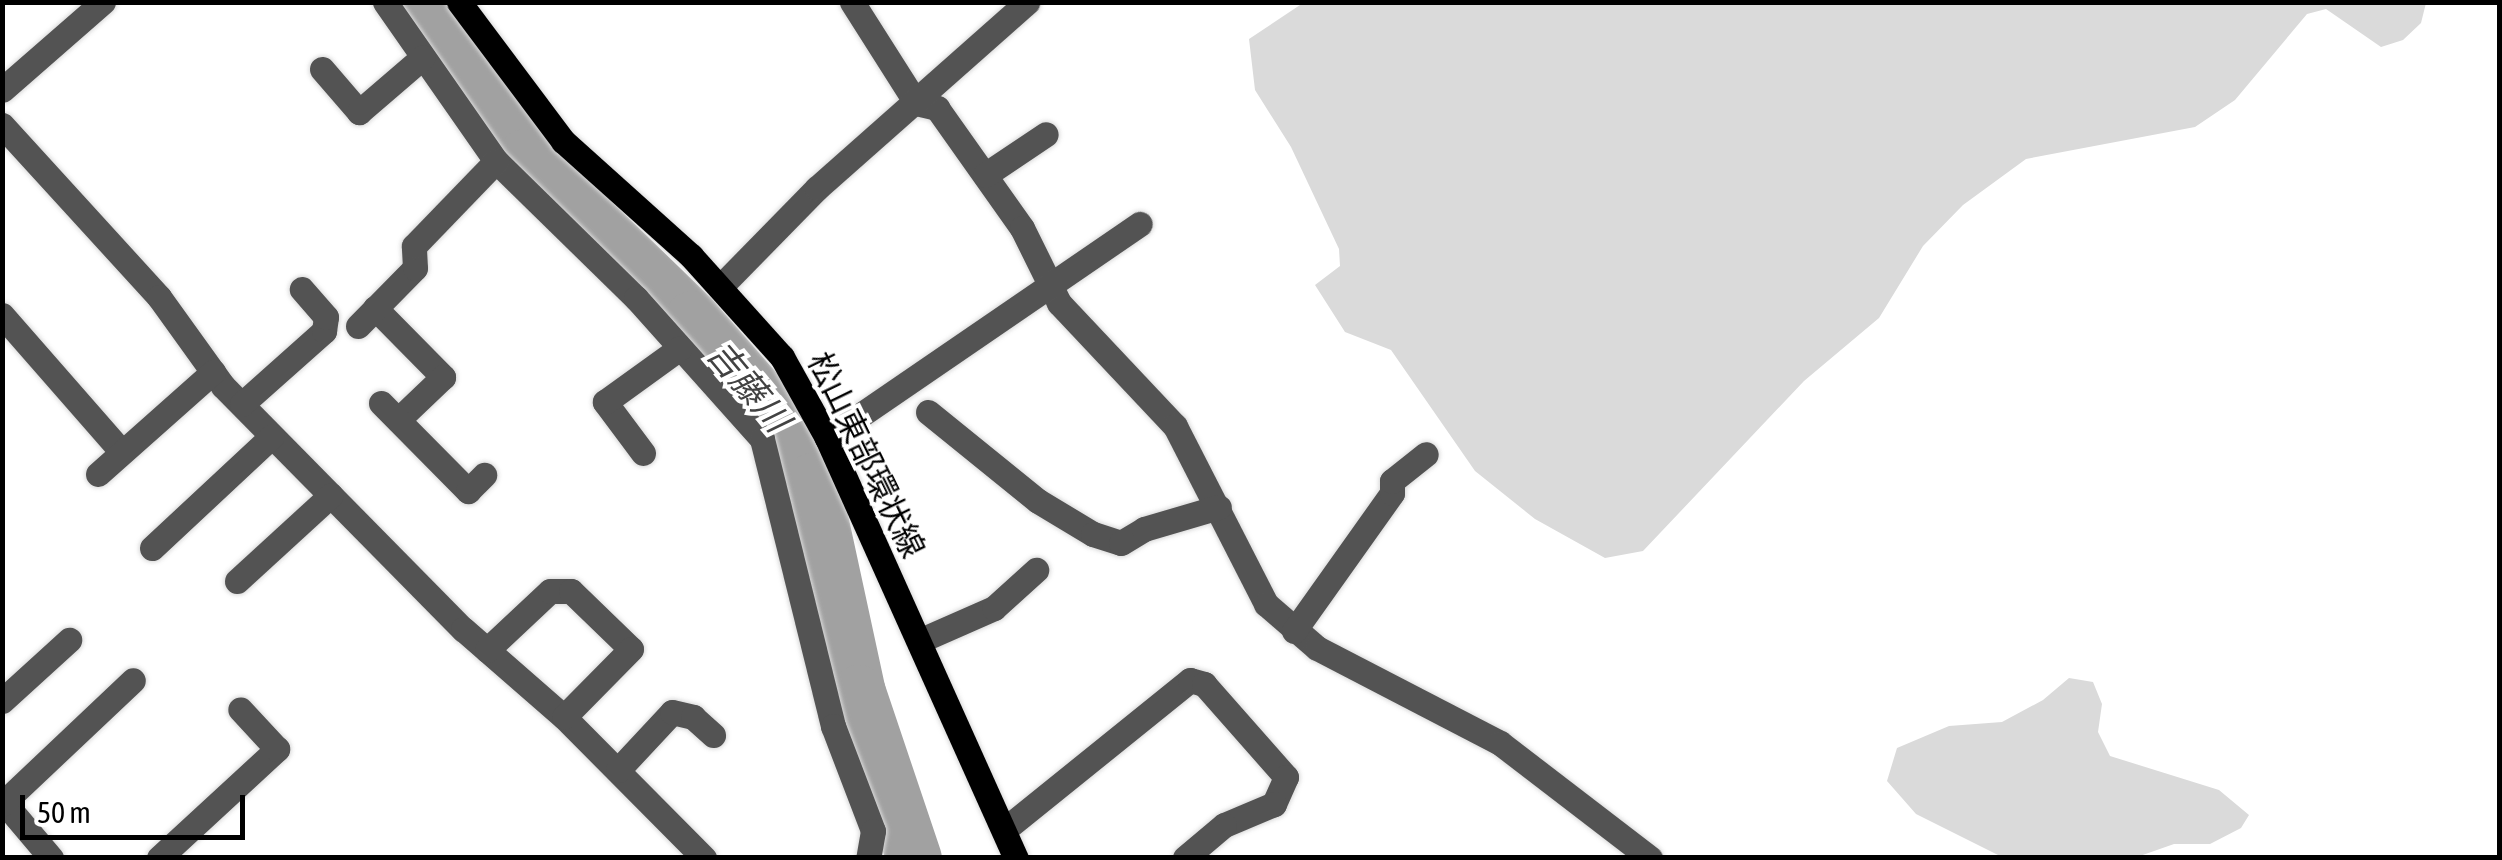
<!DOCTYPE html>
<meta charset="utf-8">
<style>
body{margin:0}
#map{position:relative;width:2502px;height:860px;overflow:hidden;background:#fff;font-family:"Asap Condensed","Noto Sans JP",sans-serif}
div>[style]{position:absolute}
.green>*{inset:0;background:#dadada}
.river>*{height:55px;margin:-27.5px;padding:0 27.5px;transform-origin:27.5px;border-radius:27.5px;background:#a1a1a1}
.roads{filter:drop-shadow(0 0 2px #dbdbdb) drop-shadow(0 0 2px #dbdbdb)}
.minor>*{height:25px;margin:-12.5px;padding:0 12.5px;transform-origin:12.5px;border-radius:12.5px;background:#535353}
.major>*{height:25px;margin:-12.5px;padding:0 12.5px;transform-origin:12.5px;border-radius:12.5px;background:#000}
span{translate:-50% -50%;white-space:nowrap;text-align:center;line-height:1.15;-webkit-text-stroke:8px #fff;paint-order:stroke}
.street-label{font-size:32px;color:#000}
.water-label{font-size:35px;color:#424242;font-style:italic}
.frame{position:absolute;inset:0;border:5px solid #000;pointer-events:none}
.scale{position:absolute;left:20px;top:795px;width:225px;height:45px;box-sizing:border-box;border:5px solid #000;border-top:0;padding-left:12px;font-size:30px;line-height:35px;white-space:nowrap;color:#000;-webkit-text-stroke:8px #fff;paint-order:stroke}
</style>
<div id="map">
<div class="green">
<div style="clip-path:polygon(1303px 3px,2426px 2px,2426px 3px,2421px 23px,2403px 40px,2381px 47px,2326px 9px,2307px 14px,2235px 100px,2195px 127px,2026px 159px,1963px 205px,1923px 246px,1879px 318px,1804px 381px,1643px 551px,1605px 558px,1535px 519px,1475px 471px,1391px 350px,1345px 332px,1315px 285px,1340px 266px,1339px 249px,1291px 147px,1255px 90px,1249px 39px)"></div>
<div style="clip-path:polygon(2069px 678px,2093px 682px,2102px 704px,2098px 732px,2110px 756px,2219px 790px,2249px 815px,2241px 828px,2210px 844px,2174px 844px,2137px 857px,2002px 857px,1916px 814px,1887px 781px,1897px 748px,1949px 726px,2002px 722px,2043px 700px)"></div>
</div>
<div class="river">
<div style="left:423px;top:2px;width:185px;rotate:56.5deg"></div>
<div style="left:525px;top:156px;width:233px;rotate:44.1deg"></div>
<div style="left:692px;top:318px;width:150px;rotate:48.8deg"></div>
<div style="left:791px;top:431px;width:53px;rotate:66.8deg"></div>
<div style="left:812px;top:480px;width:217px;rotate:77.8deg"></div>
<div style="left:858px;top:692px;width:175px;rotate:71.4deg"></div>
</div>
<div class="roads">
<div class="minor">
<div style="left:385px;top:2px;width:194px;rotate:55.1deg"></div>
<div style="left:496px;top:161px;width:196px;rotate:44.4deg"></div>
<div style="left:636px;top:298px;width:189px;rotate:48.2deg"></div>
<div style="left:762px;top:439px;width:296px;rotate:76.1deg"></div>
<div style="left:833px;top:726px;width:112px;rotate:69.1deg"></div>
<div style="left:873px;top:831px;width:27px;rotate:100deg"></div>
<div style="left:852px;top:2px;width:120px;rotate:57.6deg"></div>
<div style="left:916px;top:103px;width:22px;rotate:13deg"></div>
<div style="left:937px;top:108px;width:147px;rotate:54.7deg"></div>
<div style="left:1022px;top:228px;width:84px;rotate:63.7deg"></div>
<div style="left:1059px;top:303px;width:169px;rotate:46.7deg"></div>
<div style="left:1175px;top:426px;width:200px;rotate:62.9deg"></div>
<div style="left:1266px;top:604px;width:67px;rotate:40.8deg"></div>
<div style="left:1317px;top:648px;width:206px;rotate:27.4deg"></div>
<div style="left:1500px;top:743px;width:189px;rotate:37.5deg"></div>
<div style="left:322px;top:69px;width:57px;rotate:49.3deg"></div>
<div style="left:359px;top:112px;width:84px;rotate:-40.7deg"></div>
<div style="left:2px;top:90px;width:134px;rotate:-41.1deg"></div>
<div style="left:2px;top:125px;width:233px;rotate:47.6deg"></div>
<div style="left:159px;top:297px;width:110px;rotate:54.3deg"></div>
<div style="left:223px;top:386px;width:342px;rotate:45.4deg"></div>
<div style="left:463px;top:629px;width:134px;rotate:41.1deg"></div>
<div style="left:564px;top:717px;width:199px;rotate:45.2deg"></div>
<div style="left:985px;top:175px;width:73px;rotate:-33.9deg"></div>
<div style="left:721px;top:286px;width:137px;rotate:-45.6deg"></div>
<div style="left:817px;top:188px;width:281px;rotate:-41.5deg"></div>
<div style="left:375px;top:308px;width:97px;rotate:45.4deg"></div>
<div style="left:443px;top:377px;width:62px;rotate:136.3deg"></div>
<div style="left:2px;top:315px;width:182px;rotate:48.8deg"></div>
<div style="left:358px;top:326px;width:81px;rotate:-45.5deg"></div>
<div style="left:415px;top:268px;width:22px;rotate:-93deg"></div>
<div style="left:414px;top:246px;width:118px;rotate:-46deg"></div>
<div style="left:381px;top:403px;width:124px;rotate:45.3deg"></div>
<div style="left:468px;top:491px;width:23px;rotate:-45deg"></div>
<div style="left:242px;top:404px;width:110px;rotate:-41.7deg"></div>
<div style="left:324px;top:331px;width:14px;rotate:-82deg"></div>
<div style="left:326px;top:317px;width:37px;rotate:-131deg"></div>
<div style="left:928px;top:412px;width:141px;rotate:39deg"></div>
<div style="left:1038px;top:501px;width:64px;rotate:31deg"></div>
<div style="left:1093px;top:534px;width:29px;rotate:18deg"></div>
<div style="left:1121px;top:543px;width:27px;rotate:-31deg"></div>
<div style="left:1144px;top:529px;width:78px;rotate:-16.3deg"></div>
<div style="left:827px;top:438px;width:379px;rotate:-34.4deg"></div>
<div style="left:643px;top:453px;width:64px;rotate:-126.7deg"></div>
<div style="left:605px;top:402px;width:92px;rotate:-35.8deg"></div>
<div style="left:98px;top:474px;width:154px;rotate:-41.6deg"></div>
<div style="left:152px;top:548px;width:164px;rotate:-43deg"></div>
<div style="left:237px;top:581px;width:127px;rotate:-42.5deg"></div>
<div style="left:1294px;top:631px;width:169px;rotate:-54.6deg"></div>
<div style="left:1392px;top:493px;width:12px;rotate:-90deg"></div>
<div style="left:1392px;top:481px;width:43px;rotate:-38.5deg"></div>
<div style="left:919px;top:641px;width:82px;rotate:-23.7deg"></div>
<div style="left:994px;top:608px;width:57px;rotate:-42.1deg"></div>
<div style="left:487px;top:650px;width:86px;rotate:-43.1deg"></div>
<div style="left:550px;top:591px;width:21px"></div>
<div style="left:571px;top:591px;width:83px;rotate:44deg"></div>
<div style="left:631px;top:649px;width:95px;rotate:134.6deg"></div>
<div style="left:2px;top:701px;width:91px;rotate:-42.3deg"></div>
<div style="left:618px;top:770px;width:79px;rotate:-47deg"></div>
<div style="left:672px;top:712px;width:22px;rotate:13deg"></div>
<div style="left:693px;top:717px;width:27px;rotate:42deg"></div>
<div style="left:2px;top:800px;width:76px;rotate:49.8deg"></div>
<div style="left:2px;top:804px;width:180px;rotate:-43.4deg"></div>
<div style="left:1004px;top:830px;width:239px;rotate:-38.9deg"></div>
<div style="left:1190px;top:680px;width:15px;rotate:16deg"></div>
<div style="left:1204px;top:684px;width:124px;rotate:48.6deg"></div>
<div style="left:1286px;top:777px;width:30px;rotate:114deg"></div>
<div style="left:1274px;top:804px;width:54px;rotate:157.2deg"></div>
<div style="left:1224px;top:825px;width:51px;rotate:139.8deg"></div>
<div style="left:159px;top:858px;width:161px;rotate:-42.7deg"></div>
<div style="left:277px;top:749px;width:54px;rotate:-132.8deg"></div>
</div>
<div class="major">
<div style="left:459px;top:2px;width:174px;rotate:53.2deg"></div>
<div style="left:563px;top:141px;width:172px;rotate:41.9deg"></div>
<div style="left:691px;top:256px;width:136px;rotate:48deg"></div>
<div style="left:782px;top:357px;width:93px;rotate:60.9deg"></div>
<div style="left:827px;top:438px;width:461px;rotate:65.8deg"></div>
</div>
</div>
<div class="street-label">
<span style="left:866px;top:455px;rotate:64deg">松山東部環状線</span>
</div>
<div class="water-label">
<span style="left:749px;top:386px;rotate:50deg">吉藤川</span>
</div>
<div class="frame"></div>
<div class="scale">50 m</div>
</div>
